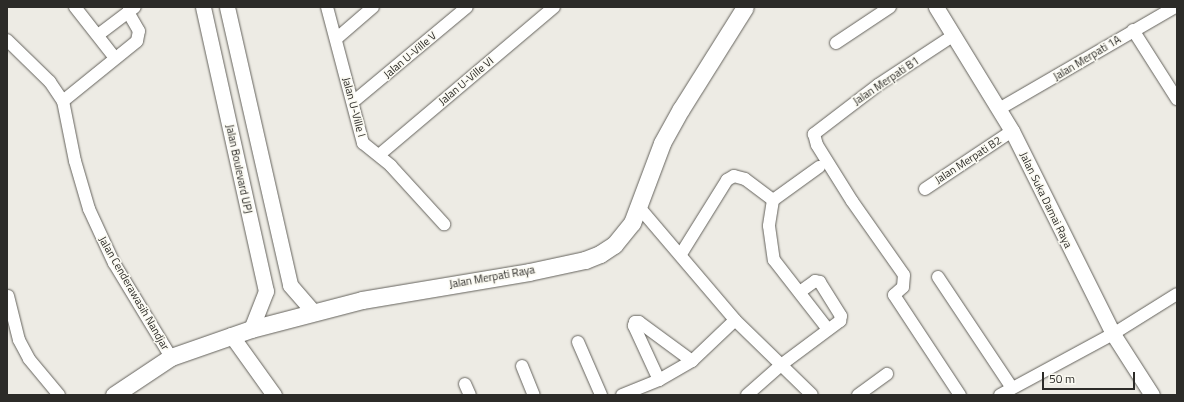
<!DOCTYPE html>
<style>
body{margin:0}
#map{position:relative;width:1184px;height:402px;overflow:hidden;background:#edebe4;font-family:"Titillium Web",sans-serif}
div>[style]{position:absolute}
.roads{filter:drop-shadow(0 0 1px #64625c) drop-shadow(0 0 1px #64625c)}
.minor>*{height:12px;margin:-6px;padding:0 6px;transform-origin:6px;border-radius:6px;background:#fff}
.tertiary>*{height:15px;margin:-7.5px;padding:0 7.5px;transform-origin:7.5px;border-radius:7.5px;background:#fff}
.secondary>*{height:17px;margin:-8.5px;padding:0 8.5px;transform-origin:8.5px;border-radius:8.5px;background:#fff}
span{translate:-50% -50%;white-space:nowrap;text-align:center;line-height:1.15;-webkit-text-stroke:3px #faf9f1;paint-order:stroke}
.street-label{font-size:11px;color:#2c2b28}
.frame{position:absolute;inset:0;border:8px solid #2c2b28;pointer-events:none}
.scale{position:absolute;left:1042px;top:372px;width:93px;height:18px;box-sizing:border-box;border:2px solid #2c2b28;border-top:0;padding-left:5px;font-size:12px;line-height:14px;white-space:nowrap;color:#2c2b28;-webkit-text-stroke:3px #faf9f1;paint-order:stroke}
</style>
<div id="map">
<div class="roads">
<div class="minor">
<div style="left:75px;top:7px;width:65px;rotate:51.9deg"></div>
<div style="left:327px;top:7px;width:141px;rotate:75.2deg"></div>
<div style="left:363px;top:143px;width:36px;rotate:39deg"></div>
<div style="left:391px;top:166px;width:79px;rotate:47.6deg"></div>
<div style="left:1133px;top:30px;width:82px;rotate:57.5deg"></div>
<div style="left:98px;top:35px;width:46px;rotate:-37.1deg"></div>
<div style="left:954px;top:35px;width:91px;rotate:146.7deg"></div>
<div style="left:878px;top:85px;width:81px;rotate:142.6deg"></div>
<div style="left:814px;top:134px;width:11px;rotate:75deg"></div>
<div style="left:817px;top:145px;width:66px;rotate:58deg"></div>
<div style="left:852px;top:201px;width:90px;rotate:54.9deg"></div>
<div style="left:904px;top:275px;width:12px;rotate:95deg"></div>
<div style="left:903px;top:287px;width:12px;rotate:138deg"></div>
<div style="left:894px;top:295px;width:120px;rotate:56.6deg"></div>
<div style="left:336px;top:39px;width:49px;rotate:-40.9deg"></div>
<div style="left:7px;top:40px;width:60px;rotate:44.3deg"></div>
<div style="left:50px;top:82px;width:23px;rotate:56deg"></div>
<div style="left:63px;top:101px;width:61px;rotate:78.7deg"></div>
<div style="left:75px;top:161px;width:50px;rotate:73.7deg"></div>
<div style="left:89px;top:209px;width:60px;rotate:65.2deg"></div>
<div style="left:114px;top:263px;width:110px;rotate:58.8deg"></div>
<div style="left:836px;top:43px;width:65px;rotate:-33.7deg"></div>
<div style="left:63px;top:101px;width:95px;rotate:-39deg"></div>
<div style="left:137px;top:41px;width:10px;rotate:-79deg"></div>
<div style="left:139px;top:31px;width:22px;rotate:-120deg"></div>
<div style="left:353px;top:102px;width:148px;rotate:-39.8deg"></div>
<div style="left:999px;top:109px;width:203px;rotate:-30.1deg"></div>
<div style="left:379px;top:155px;width:229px;rotate:-40.2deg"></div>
<div style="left:819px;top:167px;width:57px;rotate:144.3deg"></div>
<div style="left:773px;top:200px;width:26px;rotate:99deg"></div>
<div style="left:769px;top:226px;width:34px;rotate:82deg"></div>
<div style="left:774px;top:260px;width:86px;rotate:52.1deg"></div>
<div style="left:925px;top:189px;width:105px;rotate:-33.7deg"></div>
<div style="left:638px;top:206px;width:150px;rotate:49.6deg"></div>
<div style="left:735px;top:320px;width:107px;rotate:44.2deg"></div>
<div style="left:681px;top:254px;width:87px;rotate:-58.1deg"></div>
<div style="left:727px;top:180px;width:8px;rotate:-30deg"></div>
<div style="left:734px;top:176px;width:11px;rotate:15deg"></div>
<div style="left:745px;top:179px;width:35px;rotate:37deg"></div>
<div style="left:938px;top:277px;width:133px;rotate:56.3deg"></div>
<div style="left:8px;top:296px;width:45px;rotate:76deg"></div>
<div style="left:19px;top:340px;width:21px;rotate:62deg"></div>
<div style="left:29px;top:359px;width:47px;rotate:50.2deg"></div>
<div style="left:578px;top:342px;width:58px;rotate:66.5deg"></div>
<div style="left:522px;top:366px;width:31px;rotate:68deg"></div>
<div style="left:659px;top:380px;width:60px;rotate:-114.8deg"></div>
<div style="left:634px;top:326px;width:4px;rotate:-76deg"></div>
<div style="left:635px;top:322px;width:4px"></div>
<div style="left:639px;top:322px;width:66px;rotate:36.3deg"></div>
<div style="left:465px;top:384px;width:12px;rotate:66deg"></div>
<div style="left:622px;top:395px;width:40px;rotate:-22deg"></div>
<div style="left:659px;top:380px;width:38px;rotate:-30deg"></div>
<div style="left:692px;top:361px;width:59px;rotate:-43.6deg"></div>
<div style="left:747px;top:395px;width:45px;rotate:-41.4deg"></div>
<div style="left:781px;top:365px;width:74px;rotate:-36.7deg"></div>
<div style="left:840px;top:321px;width:5px;rotate:-79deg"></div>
<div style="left:841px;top:316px;width:40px;rotate:-122deg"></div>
<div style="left:820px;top:282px;width:5px;rotate:-169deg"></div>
<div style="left:815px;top:281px;width:19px;rotate:144deg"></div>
<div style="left:858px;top:395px;width:36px;rotate:-36deg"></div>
<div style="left:1000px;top:395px;width:128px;rotate:-28.4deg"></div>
<div style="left:1113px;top:334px;width:75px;rotate:-32deg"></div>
</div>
<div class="tertiary">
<div style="left:203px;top:7px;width:291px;rotate:77.5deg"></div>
<div style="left:266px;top:291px;width:41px;rotate:111.5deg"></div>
<div style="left:227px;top:7px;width:285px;rotate:77.2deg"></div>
<div style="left:290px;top:285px;width:35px;rotate:49deg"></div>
<div style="left:936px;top:7px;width:145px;rotate:58.5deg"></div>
<div style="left:1012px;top:131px;width:227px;rotate:63.5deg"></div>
<div style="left:1113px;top:334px;width:72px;rotate:57.4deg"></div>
<div style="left:231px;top:335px;width:74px;rotate:54.4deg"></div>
</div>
<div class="secondary">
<div style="left:114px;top:395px;width:69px;rotate:-33.7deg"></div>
<div style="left:171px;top:357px;width:85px;rotate:-19.3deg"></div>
<div style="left:251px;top:329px;width:115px;rotate:-14.6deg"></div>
<div style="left:362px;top:300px;width:169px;rotate:-9.5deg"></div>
<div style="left:529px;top:272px;width:57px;rotate:-12.1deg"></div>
<div style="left:585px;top:260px;width:16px;rotate:-22deg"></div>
<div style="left:600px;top:254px;width:17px;rotate:-33deg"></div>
<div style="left:614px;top:245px;width:28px;rotate:-51deg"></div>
<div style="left:632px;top:223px;width:85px;rotate:-69.4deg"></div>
<div style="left:662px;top:143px;width:39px;rotate:-61deg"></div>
<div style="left:681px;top:109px;width:120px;rotate:-57.9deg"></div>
</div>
</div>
<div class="street-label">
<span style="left:410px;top:55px;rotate:-40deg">Jalan U-Ville V</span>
<span style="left:1087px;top:58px;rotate:-31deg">Jalan Merpati 1A</span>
<span style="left:466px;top:81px;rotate:-40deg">Jalan U-Ville VI</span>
<span style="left:886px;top:81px;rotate:-34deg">Jalan Merpati B1</span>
<span style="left:354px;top:107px;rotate:75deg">Jalan U-Ville I</span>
<span style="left:968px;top:160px;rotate:-33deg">Jalan Merpati B2</span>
<span style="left:239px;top:169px;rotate:78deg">Jalan Boulevard UPJ</span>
<span style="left:1046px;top:200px;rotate:64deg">Jalan Suka Damai Raya</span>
<span style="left:492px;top:277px;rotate:-10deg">Jalan Merpati Raya</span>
<span style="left:134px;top:293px;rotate:60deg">Jalan Cenderawasih Nandjar</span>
</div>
<div class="frame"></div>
<div class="scale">50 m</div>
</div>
